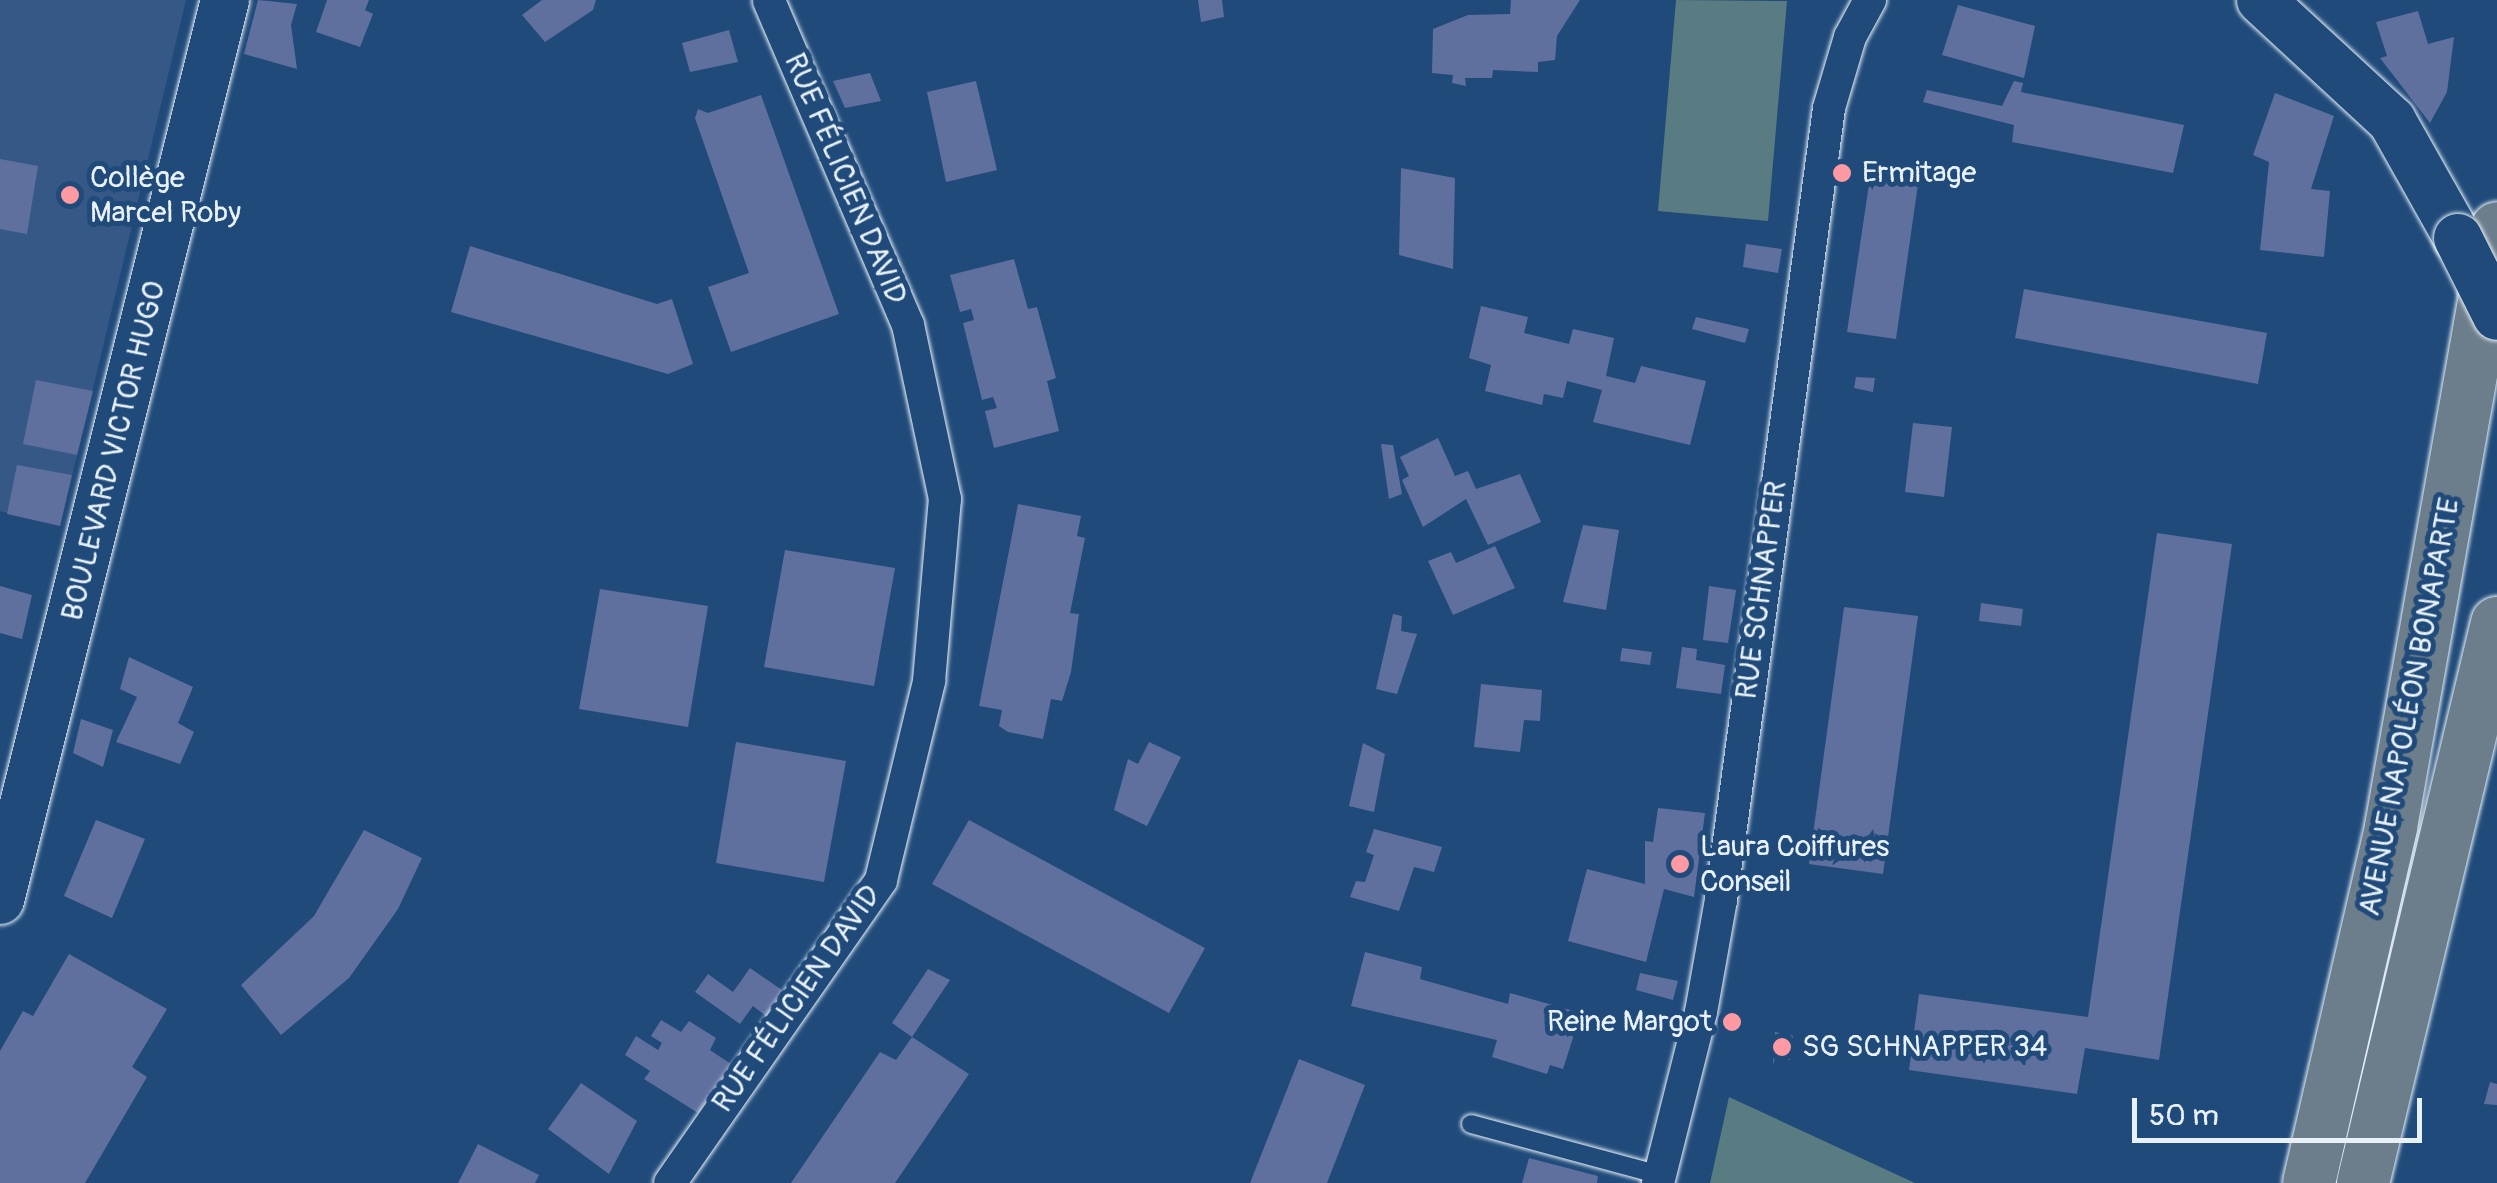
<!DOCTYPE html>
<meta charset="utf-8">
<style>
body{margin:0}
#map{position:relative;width:2497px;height:1183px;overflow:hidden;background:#1f4a7a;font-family:Pangolin,sans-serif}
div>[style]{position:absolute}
.built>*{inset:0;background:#365887}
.green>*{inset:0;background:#587c82}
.building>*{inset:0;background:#5f709f}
.roads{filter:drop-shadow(0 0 2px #e8f1f8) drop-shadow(0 0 2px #e8f1f8)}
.lane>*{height:18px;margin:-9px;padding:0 9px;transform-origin:9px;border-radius:9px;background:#1f4a7a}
.street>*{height:32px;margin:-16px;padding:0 16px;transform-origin:16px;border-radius:16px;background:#1f4a7a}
.secondary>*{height:48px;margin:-24px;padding:0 24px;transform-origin:24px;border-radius:24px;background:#1f4a7a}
.primary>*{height:52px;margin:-26px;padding:0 26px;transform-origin:26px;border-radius:26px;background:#6c7d8b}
.bridges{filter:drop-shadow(0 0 2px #e8f1f8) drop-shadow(0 0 2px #e8f1f8)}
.secondary-bridge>*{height:48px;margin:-24px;padding:0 24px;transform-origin:24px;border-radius:24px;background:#1f4a7a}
.dots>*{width:28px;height:28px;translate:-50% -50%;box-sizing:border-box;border:5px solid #1f4a7a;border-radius:50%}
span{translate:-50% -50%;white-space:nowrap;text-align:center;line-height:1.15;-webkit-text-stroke:10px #1f4a7a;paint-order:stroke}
.poi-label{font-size:30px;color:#e8f1f8}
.left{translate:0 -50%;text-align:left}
.right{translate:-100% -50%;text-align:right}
.street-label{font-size:30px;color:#e8f1f8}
.scale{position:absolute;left:2132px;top:1098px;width:290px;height:45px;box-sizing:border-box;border:5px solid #e8f1f8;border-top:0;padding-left:12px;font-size:30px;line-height:35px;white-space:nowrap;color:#e8f1f8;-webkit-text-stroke:8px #1f4a7a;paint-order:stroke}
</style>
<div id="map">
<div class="built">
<div style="clip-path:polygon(0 0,186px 0,60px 526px,0 511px)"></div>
</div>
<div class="green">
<div style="clip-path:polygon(1676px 0,1787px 1px,1768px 221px,1658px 211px)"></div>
<div style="clip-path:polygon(1729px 1097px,1915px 1183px,1710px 1183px)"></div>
</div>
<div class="building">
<div style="clip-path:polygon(258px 0,297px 4px,291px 25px,297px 69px,244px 54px)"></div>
<div style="clip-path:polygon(327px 0,369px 0,365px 10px,373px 14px,360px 47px,316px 32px)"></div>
<div style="clip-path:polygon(542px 0,596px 0,593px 10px,545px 42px,522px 15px)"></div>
<div style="clip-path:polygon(1198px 0,1222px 0,1224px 17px,1201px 22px)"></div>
<div style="clip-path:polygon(1511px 0,1580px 0,1557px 36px,1555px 60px,1538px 62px,1538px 72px,1493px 70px,1492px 78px,1465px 78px,1466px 86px,1452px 83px,1453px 75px,1432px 73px,1433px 29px,1468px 15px,1510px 14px)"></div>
<div style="clip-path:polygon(1958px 5px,2035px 26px,2024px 78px,1942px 55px)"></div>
<div style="clip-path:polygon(2418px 11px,2428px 44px,2454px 37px,2447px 92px,2430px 123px,2380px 58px,2387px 56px,2376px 22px)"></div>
<div style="clip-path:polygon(729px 30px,738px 62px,690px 72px,682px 43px)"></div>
<div style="clip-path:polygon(870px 73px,881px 101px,845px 108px,833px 81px)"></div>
<div style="clip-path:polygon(976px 81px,997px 170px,946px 182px,927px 92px)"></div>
<div style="clip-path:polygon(2014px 81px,2023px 83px,2021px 92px,2184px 125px,2173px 173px,2012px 142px,2014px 125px,1923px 102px,1927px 90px,2002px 106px)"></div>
<div style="clip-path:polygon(2275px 93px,2334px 116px,2311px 189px,2330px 191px,2324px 257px,2260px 250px,2269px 162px,2253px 155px)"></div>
<div style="clip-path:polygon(761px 95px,839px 314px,731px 352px,708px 287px,749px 273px,695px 118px,698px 109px,708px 113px)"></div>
<div style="clip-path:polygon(0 159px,38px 166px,27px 234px,0 229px)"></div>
<div style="clip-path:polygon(1401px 168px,1455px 178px,1453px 269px,1399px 255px)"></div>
<div style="clip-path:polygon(1871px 171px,1919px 177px,1896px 339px,1847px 332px)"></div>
<div style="clip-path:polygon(1746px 244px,1782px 249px,1778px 273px,1743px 267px)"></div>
<div style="clip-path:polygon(470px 246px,657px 304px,672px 299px,693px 364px,668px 374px,451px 312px)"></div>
<div style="clip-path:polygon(1014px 259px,1028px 309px,1037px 307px,1056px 378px,1047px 381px,1059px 431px,994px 448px,985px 411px,997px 408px,993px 397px,982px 400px,963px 323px,974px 320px,971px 309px,960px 312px,950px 275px)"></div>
<div style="clip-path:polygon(2024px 289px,2267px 333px,2258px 384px,2015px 338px)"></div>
<div style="clip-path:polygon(1481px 306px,1528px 317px,1524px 333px,1569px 344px,1573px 329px,1614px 338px,1606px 376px,1635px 383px,1641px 366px,1706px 381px,1690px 445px,1593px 422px,1602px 390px,1567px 381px,1563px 398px,1544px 394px,1542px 405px,1485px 391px,1491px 365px,1469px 358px)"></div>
<div style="clip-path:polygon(1696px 317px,1749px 329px,1745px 343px,1692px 329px)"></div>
<div style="clip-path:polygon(1856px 377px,1875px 378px,1873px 392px,1854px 388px)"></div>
<div style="clip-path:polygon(36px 380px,93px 391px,77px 455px,23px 444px)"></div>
<div style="clip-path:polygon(1913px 423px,1952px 427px,1944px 497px,1905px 492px)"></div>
<div style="clip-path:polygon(1438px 438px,1455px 476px,1468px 471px,1476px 489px,1520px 474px,1541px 522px,1488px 545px,1466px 499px,1423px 527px,1402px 480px,1409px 476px,1400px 457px)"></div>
<div style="clip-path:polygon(1381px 444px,1393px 445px,1402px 494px,1389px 499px)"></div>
<div style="clip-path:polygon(17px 465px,72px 475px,60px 526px,7px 514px)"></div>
<div style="clip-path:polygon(1018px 504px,1081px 516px,1077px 536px,1085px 538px,1070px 613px,1079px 614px,1071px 672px,1062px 701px,1051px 699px,1043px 739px,1008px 732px,999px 726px,1002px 710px,979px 706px)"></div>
<div style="clip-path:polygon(1583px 525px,1619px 530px,1606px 610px,1563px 602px)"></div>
<div style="clip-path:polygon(2157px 533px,2232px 544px,2159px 1060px,2085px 1048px,2077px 1094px,1909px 1070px,1919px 994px,2088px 1017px)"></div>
<div style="clip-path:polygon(1495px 546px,1515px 588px,1453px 615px,1428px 561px,1451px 552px,1456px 563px)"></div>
<div style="clip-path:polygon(785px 550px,895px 568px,874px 686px,764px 667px)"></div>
<div style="clip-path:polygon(0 586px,32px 595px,22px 639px,0 633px)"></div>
<div style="clip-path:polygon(1709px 586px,1736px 590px,1728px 643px,1703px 640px)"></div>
<div style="clip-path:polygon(600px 589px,708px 606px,688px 727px,579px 709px)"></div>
<div style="clip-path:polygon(1981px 603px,2023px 609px,2021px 626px,1979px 621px)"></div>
<div style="clip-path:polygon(1844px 607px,1918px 616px,1883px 874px,1809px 864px)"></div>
<div style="clip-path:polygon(1393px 614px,1402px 616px,1401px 631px,1417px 634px,1397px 694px,1376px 689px)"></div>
<div style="clip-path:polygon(1682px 647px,1697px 649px,1696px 660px,1725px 665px,1721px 694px,1676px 688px)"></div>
<div style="clip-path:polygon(1622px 648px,1652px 652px,1650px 665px,1620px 661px)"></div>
<div style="clip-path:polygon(129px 657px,193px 687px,178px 723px,194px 732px,180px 764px,116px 742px,137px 697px,120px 689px)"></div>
<div style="clip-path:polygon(1481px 684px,1542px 690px,1540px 721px,1524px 720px,1520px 752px,1474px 747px)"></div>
<div style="clip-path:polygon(81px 719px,113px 730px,103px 767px,73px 753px)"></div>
<div style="clip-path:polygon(736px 742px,846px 761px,824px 882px,716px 863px)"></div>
<div style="clip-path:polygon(1149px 742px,1181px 757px,1147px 826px,1114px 810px,1128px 759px,1138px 764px)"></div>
<div style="clip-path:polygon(1363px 743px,1385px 754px,1374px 812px,1349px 806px)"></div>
<div style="clip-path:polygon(1658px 808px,1705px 813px,1694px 897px,1664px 889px,1646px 962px,1568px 941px,1587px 869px,1645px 884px,1645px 841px,1653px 842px)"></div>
<div style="clip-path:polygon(96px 820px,145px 839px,112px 918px,64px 896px)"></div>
<div style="clip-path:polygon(969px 820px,1205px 948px,1169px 1013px,932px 884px)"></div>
<div style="clip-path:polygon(1374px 829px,1442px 847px,1434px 872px,1414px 867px,1399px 911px,1350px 897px,1356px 881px,1365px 882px,1374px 855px,1366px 852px)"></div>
<div style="clip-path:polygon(364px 830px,422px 858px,398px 909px,349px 978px,281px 1035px,241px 985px,314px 916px)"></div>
<div style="clip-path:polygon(1365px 952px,1422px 967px,1420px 979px,1508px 1004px,1510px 993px,1581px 1013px,1563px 1069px,1550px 1065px,1547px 1074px,1492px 1057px,1497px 1040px,1351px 1006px)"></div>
<div style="clip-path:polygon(69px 954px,167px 1009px,132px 1067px,147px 1077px,85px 1183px,0 1183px,0 1051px,23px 1011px,33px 1016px)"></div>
<div style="clip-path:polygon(750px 968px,782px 990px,766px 1016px,753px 1006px,740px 1024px,695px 992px,708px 974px,733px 992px)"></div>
<div style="clip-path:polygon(928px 969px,950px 980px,912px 1037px,892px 1023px)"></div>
<div style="clip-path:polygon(1640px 973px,1678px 981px,1673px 1000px,1636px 990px)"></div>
<div style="clip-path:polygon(661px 1020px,681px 1032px,689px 1021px,716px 1038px,710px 1050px,731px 1064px,698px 1113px,644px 1079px,650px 1071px,625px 1055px,636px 1036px,658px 1050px,662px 1043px,651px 1036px)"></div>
<div style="clip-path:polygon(1775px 1032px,1793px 1036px,1790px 1060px,1775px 1058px,1773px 1066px)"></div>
<div style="clip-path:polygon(912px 1037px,969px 1074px,895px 1183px,791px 1183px,880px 1052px,896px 1060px)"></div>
<div style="clip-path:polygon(1299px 1059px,1365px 1085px,1327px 1183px,1250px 1183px)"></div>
<div style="clip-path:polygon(2490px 1082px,2497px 1084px,2497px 1105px,2484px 1104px)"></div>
<div style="clip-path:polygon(581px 1083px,637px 1121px,609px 1174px,548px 1129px)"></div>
<div style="clip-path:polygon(478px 1144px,539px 1175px,535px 1183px,458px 1183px)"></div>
<div style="clip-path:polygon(1529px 1158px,1598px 1176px,1597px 1183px,1522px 1183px)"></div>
</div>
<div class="roads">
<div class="lane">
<div style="left:1471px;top:1124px;width:196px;rotate:15.1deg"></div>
</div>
<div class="street">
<div style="left:670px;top:1183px;width:369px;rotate:-55.1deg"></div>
<div style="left:881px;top:880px;width:205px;rotate:-76.4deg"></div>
<div style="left:929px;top:681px;width:183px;rotate:-85deg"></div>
<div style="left:945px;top:499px;width:178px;rotate:-102deg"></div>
<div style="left:908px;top:325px;width:353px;rotate:-113.2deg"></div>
<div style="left:1658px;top:1183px;width:176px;rotate:-75.9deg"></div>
<div style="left:1701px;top:1012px;width:114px;rotate:-79.9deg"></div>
<div style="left:1721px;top:900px;width:799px;rotate:-82.23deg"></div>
<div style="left:1829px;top:108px;width:74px;rotate:-73.5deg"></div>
<div style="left:1850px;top:37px;width:42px;rotate:-61.6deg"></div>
</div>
<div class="secondary">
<div style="left:2261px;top:0;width:178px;rotate:42.7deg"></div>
<div style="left:2392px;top:121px;width:134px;rotate:60.6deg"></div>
<div style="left:0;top:900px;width:928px;rotate:-75.96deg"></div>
</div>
<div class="primary">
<div style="left:2309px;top:1183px;width:365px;rotate:-77deg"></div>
<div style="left:2391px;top:827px;width:608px;rotate:-79.96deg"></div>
<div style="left:2363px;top:1183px;width:576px;rotate:-76.54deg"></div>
</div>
</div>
<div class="bridges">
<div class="secondary-bridge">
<div style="left:2458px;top:238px;width:87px;rotate:63.4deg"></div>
</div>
</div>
<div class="dots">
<div style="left:1842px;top:173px;background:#ff9aa2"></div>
<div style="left:70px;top:195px;background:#ff9aa2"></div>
<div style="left:1680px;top:864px;background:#ff9aa2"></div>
<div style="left:1732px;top:1022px;background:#ff9aa2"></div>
<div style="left:1782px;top:1047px;background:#ff9aa2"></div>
</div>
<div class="poi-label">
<span class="left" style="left:1862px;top:173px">Ermitage</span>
<span class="left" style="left:90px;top:195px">Collège<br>Marcel Roby</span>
<span class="left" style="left:1700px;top:864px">Laura Coiffures<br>Conseil</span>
<span class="right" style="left:1712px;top:1022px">Reine Margot</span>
<span class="left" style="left:1802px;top:1047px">SG SCHNAPPER 34</span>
</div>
<div class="street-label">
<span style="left:845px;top:179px;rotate:67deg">RUE FÉLICIEN DAVID</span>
<span style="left:114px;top:451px;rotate:-76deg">BOULEVARD VICTOR HUGO</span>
<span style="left:1762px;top:590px;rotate:-82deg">RUE SCHNAPPER</span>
<span style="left:2410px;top:707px;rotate:-79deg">AVENUE NAPOLÉON BONAPARTE</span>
<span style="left:797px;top:999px;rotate:-55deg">RUE FÉLICIEN DAVID</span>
</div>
<div class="scale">50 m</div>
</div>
